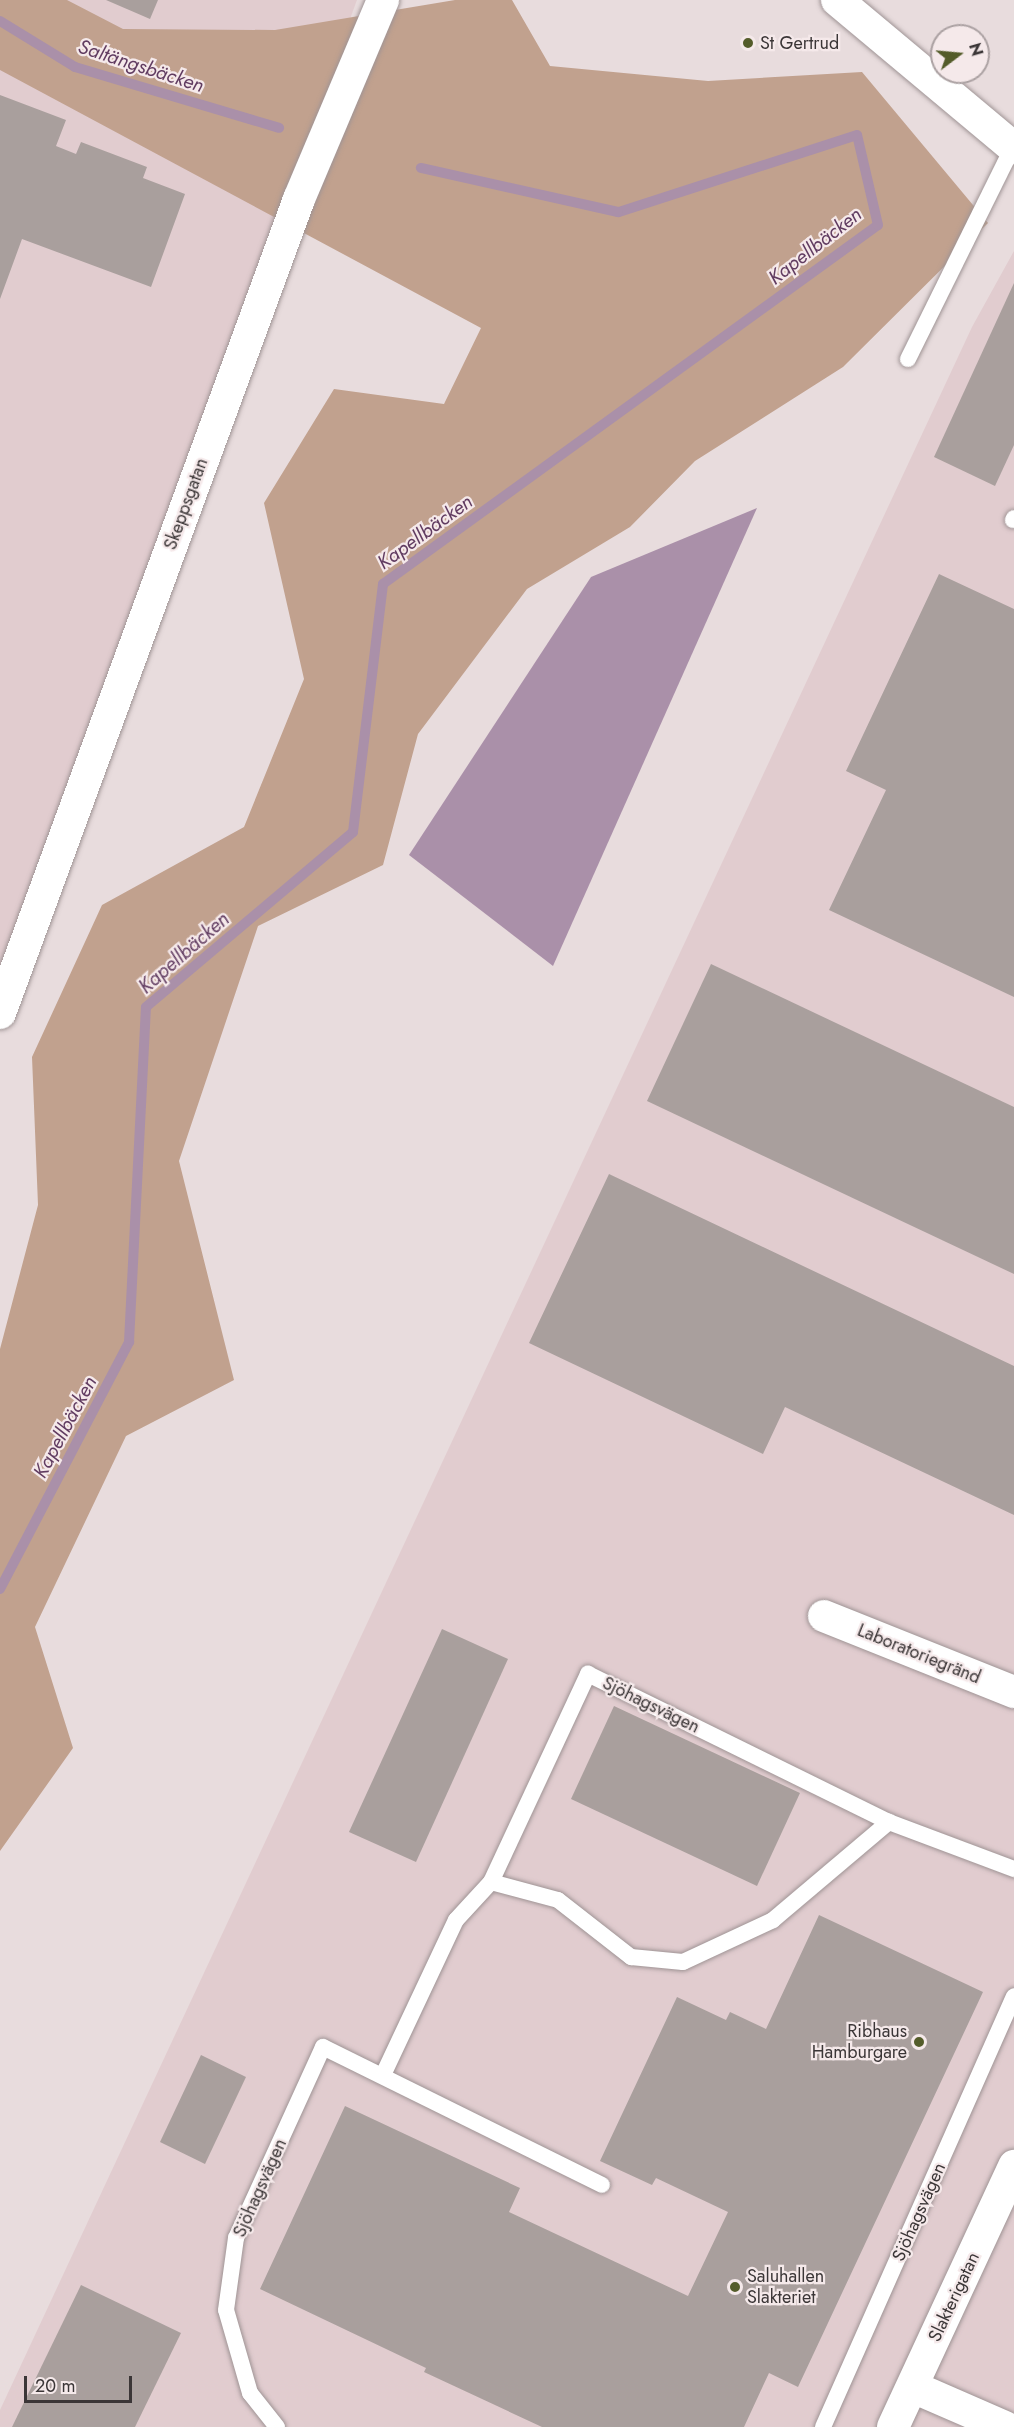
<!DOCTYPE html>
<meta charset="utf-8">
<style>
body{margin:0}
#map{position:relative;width:1014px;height:2427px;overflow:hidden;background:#e8dcdd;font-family:Jost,sans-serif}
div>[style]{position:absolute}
.built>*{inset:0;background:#e1cccf}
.forest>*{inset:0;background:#c1a18e}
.water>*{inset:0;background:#aa90a9}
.stream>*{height:10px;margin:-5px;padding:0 5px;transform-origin:5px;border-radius:5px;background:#aa90a9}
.building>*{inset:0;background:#a99f9d}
.roads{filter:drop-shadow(0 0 2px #9f9495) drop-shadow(0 0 2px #9f9495)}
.service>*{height:16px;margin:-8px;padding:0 8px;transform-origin:8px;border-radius:8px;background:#fff}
.minor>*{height:32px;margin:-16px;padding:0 16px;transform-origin:16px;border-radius:16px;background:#fff}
.dots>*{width:16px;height:16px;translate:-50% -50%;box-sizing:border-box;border:3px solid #f5e9ea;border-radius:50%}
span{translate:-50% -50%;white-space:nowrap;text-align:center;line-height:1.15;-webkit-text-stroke:4.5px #f5e9ea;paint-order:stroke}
.poi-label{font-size:18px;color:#3b3637}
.left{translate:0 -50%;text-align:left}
.right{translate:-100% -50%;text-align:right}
.street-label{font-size:18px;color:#3b3637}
.water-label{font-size:20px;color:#613c61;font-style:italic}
.north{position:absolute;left:930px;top:24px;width:60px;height:60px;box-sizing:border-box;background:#f5e9ea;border:2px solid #aba1a2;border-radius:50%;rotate:74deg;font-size:16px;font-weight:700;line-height:24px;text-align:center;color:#3b3637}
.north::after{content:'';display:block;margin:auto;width:21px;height:27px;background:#545c2a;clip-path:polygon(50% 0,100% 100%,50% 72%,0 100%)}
.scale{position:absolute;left:24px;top:2376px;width:108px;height:27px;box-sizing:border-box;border:3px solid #3b3637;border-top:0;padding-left:8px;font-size:18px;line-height:21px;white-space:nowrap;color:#3b3637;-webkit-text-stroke:4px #f5e9ea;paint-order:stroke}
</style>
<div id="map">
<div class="built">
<div style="clip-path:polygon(0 0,357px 0,0 971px)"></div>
<div style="clip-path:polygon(1014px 251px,1014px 2427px,0 2427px,0 2410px,972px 327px)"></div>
</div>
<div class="forest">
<div style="clip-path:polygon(0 0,67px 0,123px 29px,275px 30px,455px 0,512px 0,550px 66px,708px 81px,862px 72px,988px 223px,843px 367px,695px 461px,630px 527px,527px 589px,418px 734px,383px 865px,258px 926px,179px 1161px,234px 1380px,126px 1436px,35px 1627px,73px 1748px,0 1851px,0 1349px,38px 1205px,32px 1057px,102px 905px,244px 827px,304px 679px,264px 503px,334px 389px,444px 404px,481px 328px,0 70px)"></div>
</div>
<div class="water">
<div style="clip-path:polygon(757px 508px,553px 966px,409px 855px,591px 577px)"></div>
</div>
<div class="stream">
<div style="left:0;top:21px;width:88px;rotate:31.5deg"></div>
<div style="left:75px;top:67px;width:213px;rotate:16.6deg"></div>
<div style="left:0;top:1589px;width:279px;rotate:-62.4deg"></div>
<div style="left:129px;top:1342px;width:335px;rotate:-87.1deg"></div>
<div style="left:146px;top:1007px;width:271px;rotate:-40.2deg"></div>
<div style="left:353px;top:832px;width:250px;rotate:-83.1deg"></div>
<div style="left:383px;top:584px;width:611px;rotate:-35.95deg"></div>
<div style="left:878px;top:225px;width:92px;rotate:-103.1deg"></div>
<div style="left:857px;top:135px;width:251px;rotate:162.1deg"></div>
<div style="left:618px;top:212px;width:202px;rotate:-167.4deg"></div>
</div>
<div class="building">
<div style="clip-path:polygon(106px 0,158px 0,150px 19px)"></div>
<div style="clip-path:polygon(0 95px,66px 120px,56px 146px,76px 154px,81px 142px,147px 167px,143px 178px,185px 194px,151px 287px,22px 239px,0 299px)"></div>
<div style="clip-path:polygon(1014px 283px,1014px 445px,995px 486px,934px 457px)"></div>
<div style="clip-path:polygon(939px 574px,1014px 609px,1014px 997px,829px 910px,886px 790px,846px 771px)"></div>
<div style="clip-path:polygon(711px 964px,1014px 1107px,1014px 1274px,647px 1101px)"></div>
<div style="clip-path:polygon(609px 1174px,1014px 1366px,1014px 1515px,785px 1407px,763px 1454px,529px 1343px)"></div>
<div style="clip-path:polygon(442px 1629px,508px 1659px,416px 1862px,349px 1832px)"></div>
<div style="clip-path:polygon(614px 1706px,800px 1793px,757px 1886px,571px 1799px)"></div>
<div style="clip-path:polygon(819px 1915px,983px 1992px,798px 2387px,769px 2373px,744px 2427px,542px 2427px,424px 2372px,426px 2368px,260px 2289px,345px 2106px,520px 2188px,509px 2212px,688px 2296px,728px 2212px,656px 2178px,652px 2185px,600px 2161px,677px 1997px,726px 2020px,730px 2012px,766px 2029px)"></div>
<div style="clip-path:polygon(201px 2055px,246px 2077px,205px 2164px,160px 2142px)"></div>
<div style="clip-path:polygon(81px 2285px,181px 2333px,135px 2427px,12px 2427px)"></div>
</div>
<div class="roads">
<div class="service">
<div style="left:908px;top:359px;width:237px;rotate:-63.7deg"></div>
<div style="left:1013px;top:520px;width:2px;rotate:-63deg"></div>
<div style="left:491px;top:1882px;width:69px;rotate:15deg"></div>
<div style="left:558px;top:1900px;width:93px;rotate:38deg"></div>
<div style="left:631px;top:1957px;width:52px;rotate:5.5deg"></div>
<div style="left:683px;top:1962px;width:99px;rotate:-25deg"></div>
<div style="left:773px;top:1920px;width:152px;rotate:-40.2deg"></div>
<div style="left:383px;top:2075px;width:171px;rotate:-64.8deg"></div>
<div style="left:456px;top:1920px;width:52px;rotate:-47.4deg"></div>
<div style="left:491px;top:1882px;width:230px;rotate:-65deg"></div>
<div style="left:588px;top:1674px;width:335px;rotate:26.2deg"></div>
<div style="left:889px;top:1822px;width:134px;rotate:20.6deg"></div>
<div style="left:277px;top:2427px;width:43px;rotate:-128.5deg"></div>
<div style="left:250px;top:2393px;width:86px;rotate:-106.1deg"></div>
<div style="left:226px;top:2310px;width:73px;rotate:-82.1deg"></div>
<div style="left:236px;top:2238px;width:210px;rotate:-65.5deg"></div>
<div style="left:323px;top:2047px;width:311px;rotate:26.3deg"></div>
<div style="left:823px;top:2427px;width:471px;rotate:-66.1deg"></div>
</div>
<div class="minor">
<div style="left:837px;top:0;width:231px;rotate:39.9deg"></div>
<div style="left:0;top:1013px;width:867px;rotate:-69.83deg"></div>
<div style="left:299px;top:199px;width:216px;rotate:-67.1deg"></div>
<div style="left:824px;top:1616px;width:205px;rotate:21.8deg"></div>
<div style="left:913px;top:2387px;width:100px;rotate:23.5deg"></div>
<div style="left:893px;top:2427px;width:288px;rotate:-65.1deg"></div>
</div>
</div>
<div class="dots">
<div style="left:748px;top:43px;background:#545c2a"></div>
<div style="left:919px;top:2042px;background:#545c2a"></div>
<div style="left:735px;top:2287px;background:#545c2a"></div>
</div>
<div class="poi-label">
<span class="left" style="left:760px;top:43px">St Gertrud</span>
<span class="right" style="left:907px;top:2042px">Ribhaus<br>Hamburgare</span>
<span class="left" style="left:747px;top:2287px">Saluhallen<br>Slakteriet</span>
</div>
<div class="street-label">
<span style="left:186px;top:504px;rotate:-70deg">Skeppsgatan</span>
<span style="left:919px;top:1654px;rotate:22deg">Laboratoriegränd</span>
<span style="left:651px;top:1705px;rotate:26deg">Sjöhagsvägen</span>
<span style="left:260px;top:2188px;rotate:-66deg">Sjöhagsvägen</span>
<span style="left:919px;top:2212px;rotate:-66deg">Sjöhagsvägen</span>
<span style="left:954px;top:2297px;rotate:-65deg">Slakterigatan</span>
</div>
<div class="water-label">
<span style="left:141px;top:66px;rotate:18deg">Saltängsbäcken</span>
<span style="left:815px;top:246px;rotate:-38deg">Kapellbäcken</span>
<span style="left:425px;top:532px;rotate:-36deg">Kapellbäcken</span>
<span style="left:184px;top:953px;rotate:-41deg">Kapellbäcken</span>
<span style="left:65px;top:1427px;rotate:-62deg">Kapellbäcken</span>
</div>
<div class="north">N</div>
<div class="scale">20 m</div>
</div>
